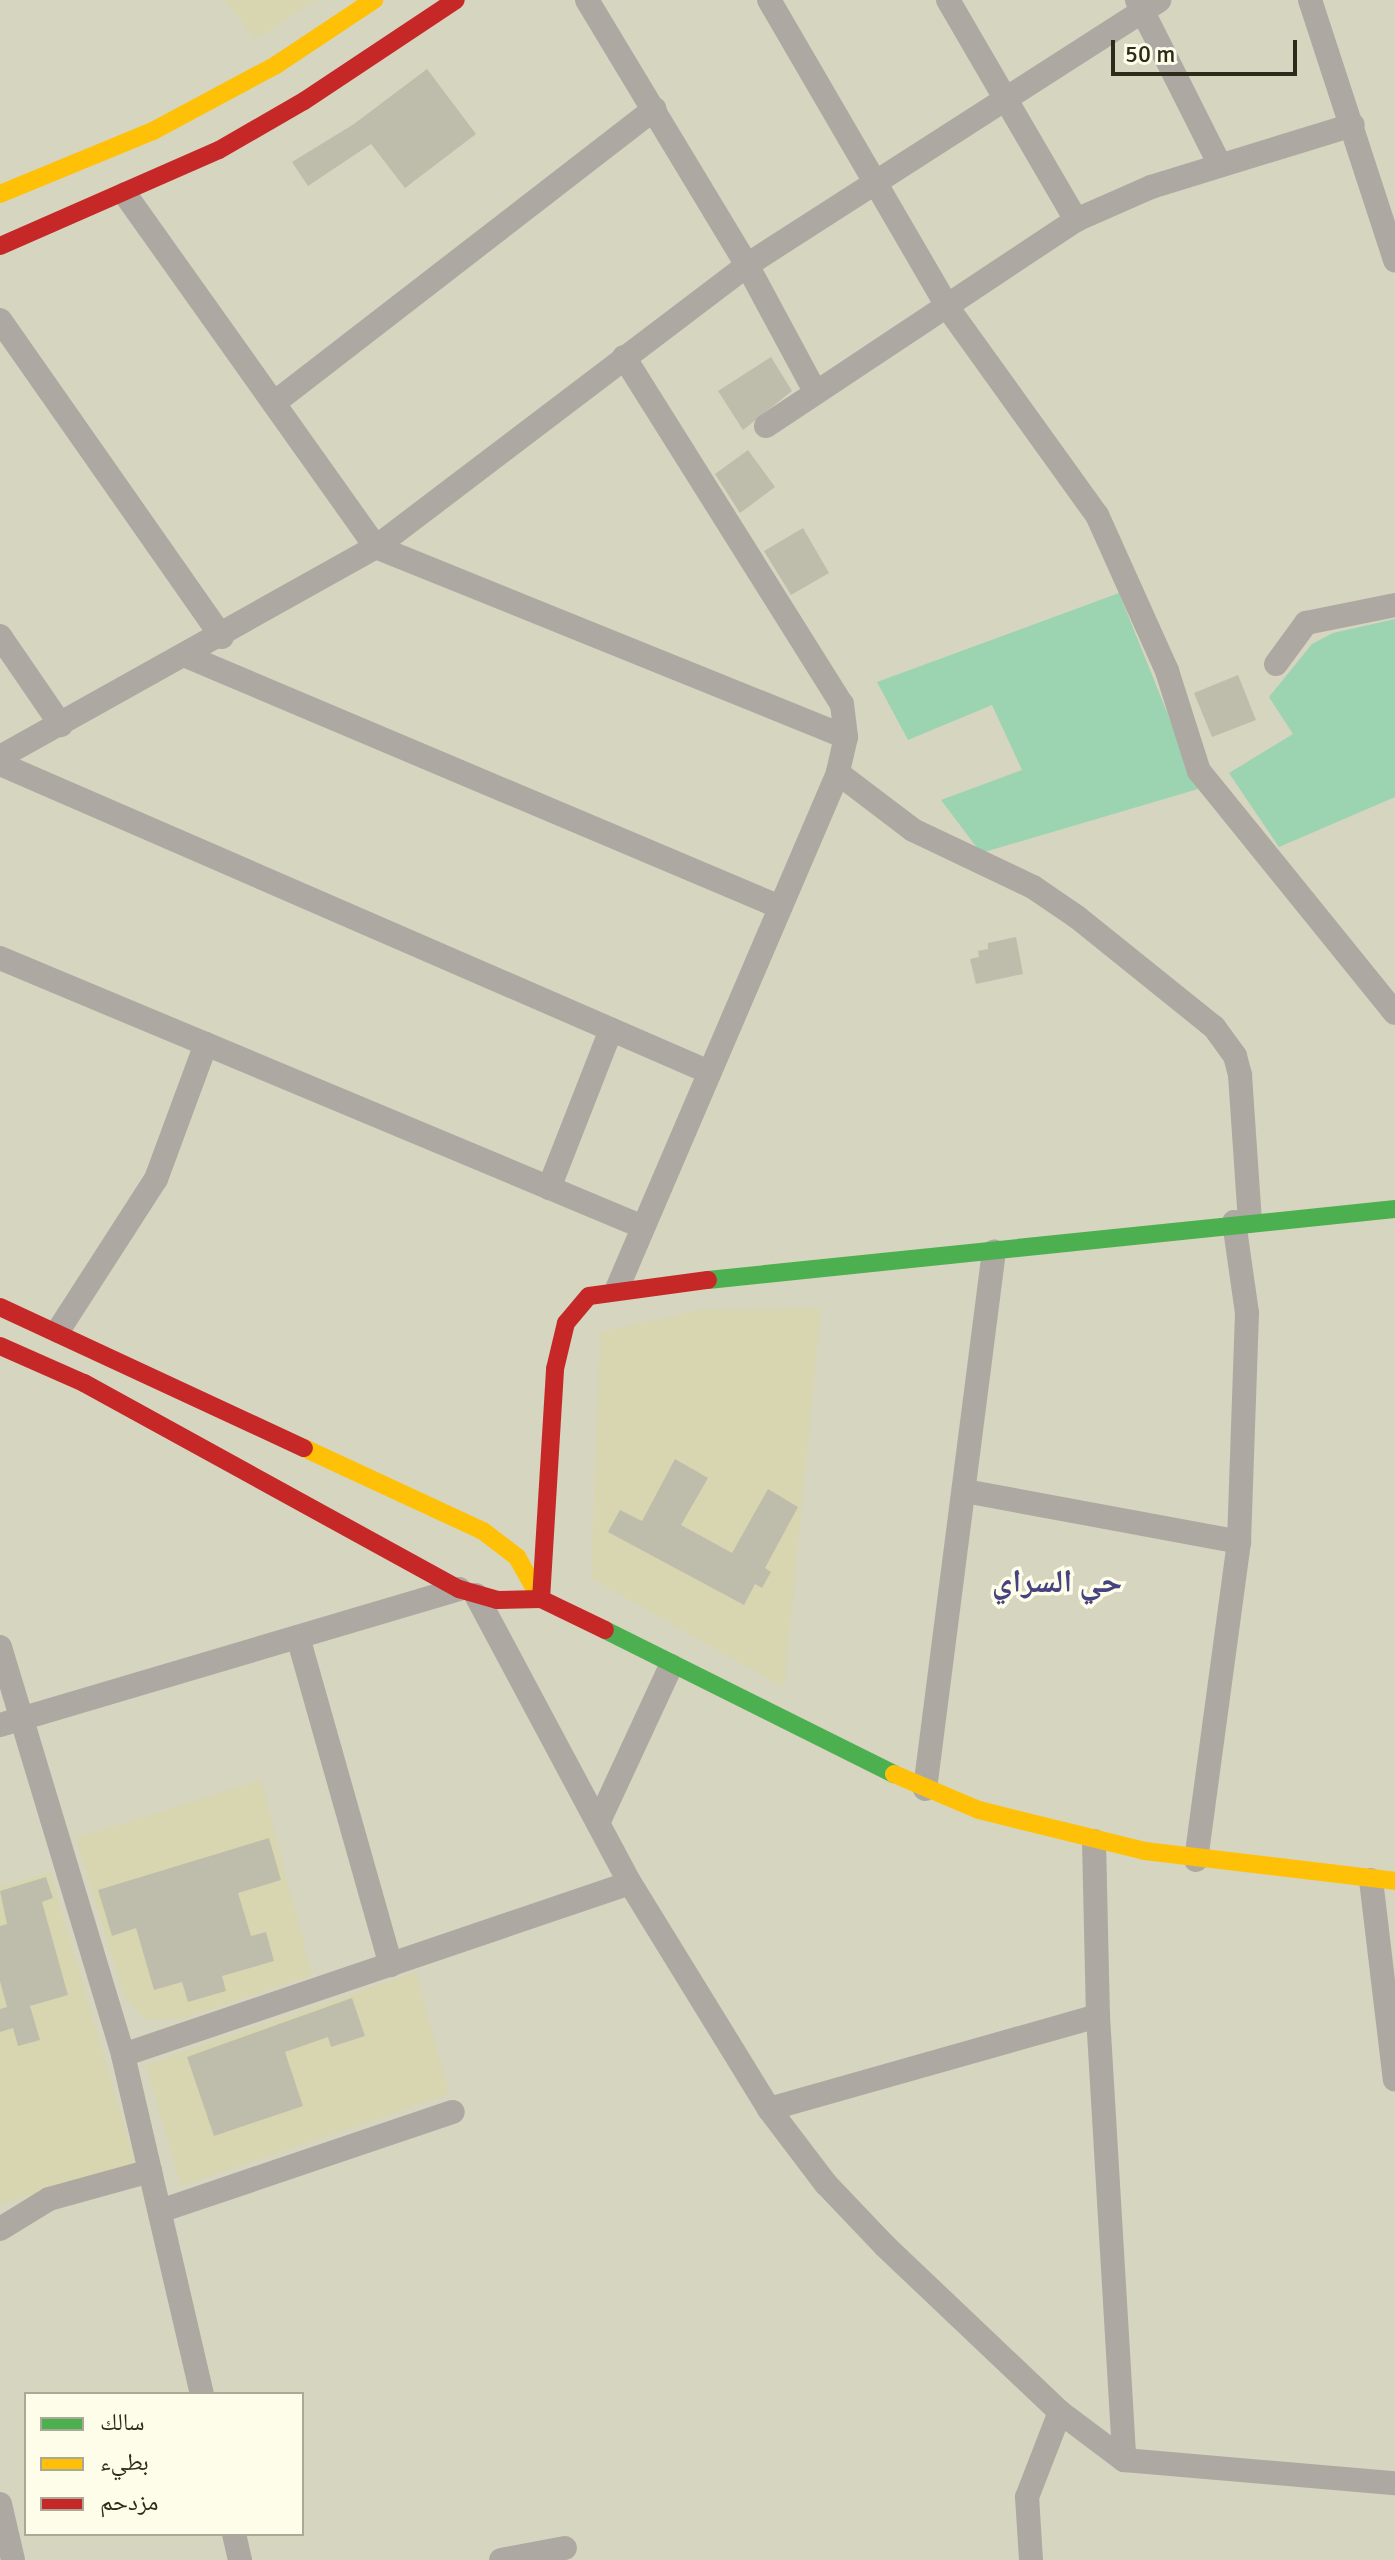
<!DOCTYPE html>
<meta charset="utf-8">
<style>
body{margin:0}
#map{position:relative;width:1395px;height:2560px;overflow:hidden;background:#d6d5bf;font-family:Signika,"Noto Naskh Arabic",sans-serif}
div>[style]{position:absolute}
.built>*{inset:0;background:#d8d5b1}
.green>*{inset:0;background:#9cd3b1}
.building>*{inset:0;background:#bebdac}
.street>*{height:24px;margin:-12px;padding:0 12px;transform-origin:12px;border-radius:12px;background:#aea8a2}
.fast>*{height:18px;margin:-9px;padding:0 9px;transform-origin:9px;border-radius:9px;background:#4caf50}
.slow>*{height:18px;margin:-9px;padding:0 9px;transform-origin:9px;border-radius:9px;background:#ffc107}
.jam>*{height:18px;margin:-9px;padding:0 9px;transform-origin:9px;border-radius:9px;background:#c62828}
span{translate:-50% -50%;white-space:nowrap;text-align:center;line-height:1.15;-webkit-text-stroke:7px #fefde9;paint-order:stroke}
.neighbourhood-label{font-size:32px;color:#464380;font-weight:700}
.legend{position:absolute;left:24px;top:2392px;width:280px;height:144px;box-sizing:border-box;background:#fefde9;border:2px solid #aaa997;margin:0;padding:10px 14px;list-style:none;font-size:24px;color:#2d2b1c}
.legend li{display:flex;align-items:center;gap:16px;height:40px}
.legend b{width:40px;border:2px solid #aaa997}
.scale{position:absolute;left:1111px;top:40px;width:186px;height:36px;box-sizing:border-box;border:4px solid #2d2b1c;border-top:0;padding-left:10px;font-size:24px;line-height:28px;white-space:nowrap;color:#2d2b1c;-webkit-text-stroke:6px #fefde9;paint-order:stroke}
</style>
<div id="map">
<div class="built">
<div style="clip-path:polygon(224px 0,316px 0,256px 39px)"></div>
<div style="clip-path:polygon(821px 1308px,784px 1688px,591px 1578px,600px 1332px,700px 1310px)"></div>
<div style="clip-path:polygon(261px 1780px,312px 1975px,182px 2019px,144px 2020px,124px 1996px,76px 1838px)"></div>
<div style="clip-path:polygon(50px 1872px,135px 2162px,0 2205px,0 1887px)"></div>
<div style="clip-path:polygon(416px 1972px,449px 2094px,181px 2186px,146px 2065px)"></div>
</div>
<div class="green">
<div style="clip-path:polygon(1119px 593px,1198px 789px,981px 853px,941px 800px,1022px 770px,992px 705px,908px 740px,877px 682px)"></div>
<div style="clip-path:polygon(1395px 619px,1395px 797px,1279px 847px,1229px 773px,1293px 734px,1269px 697px,1312px 644px,1333px 633px)"></div>
</div>
<div class="building">
<div style="clip-path:polygon(427px 69px,476px 134px,405px 188px,371px 144px,308px 186px,292px 162px,354px 124px)"></div>
<div style="clip-path:polygon(771px 357px,792px 391px,743px 430px,718px 391px)"></div>
<div style="clip-path:polygon(748px 450px,775px 487px,740px 513px,715px 474px)"></div>
<div style="clip-path:polygon(803px 528px,829px 573px,791px 595px,764px 551px)"></div>
<div style="clip-path:polygon(1238px 675px,1256px 720px,1212px 737px,1194px 693px)"></div>
<div style="clip-path:polygon(1016px 937px,1023px 974px,976px 984px,970px 959px,979px 957px,978px 951px,988px 949px,988px 943px)"></div>
<div style="clip-path:polygon(675px 1459px,708px 1478px,681px 1525px,732px 1553px,768px 1489px,798px 1507px,765px 1568px,771px 1572px,762px 1588px,755px 1584px,744px 1605px,608px 1532px,620px 1510px,642px 1521px)"></div>
<div style="clip-path:polygon(269px 1838px,281px 1880px,238px 1893px,251px 1936px,266px 1932px,274px 1961px,222px 1976px,226px 1991px,188px 2002px,182px 1982px,154px 1990px,136px 1928px,112px 1936px,98px 1890px)"></div>
<div style="clip-path:polygon(46px 1877px,53px 1898px,42px 1902px,68px 1995px,30px 2006px,40px 2040px,18px 2046px,13px 2028px,0 2032px,0 2009px,7px 2007px,0 1981px,0 1926px,7px 1924px,0 1891px)"></div>
<div style="clip-path:polygon(352px 1998px,365px 2036px,331px 2047px,328px 2037px,285px 2052px,303px 2106px,214px 2136px,187px 2057px)"></div>
</div>
<div class="street">
<div style="left:587px;top:0;width:310px;rotate:58.9deg"></div>
<div style="left:747px;top:265px;width:145px;rotate:61.7deg"></div>
<div style="left:769px;top:0;width:356px;rotate:59.8deg"></div>
<div style="left:948px;top:308px;width:255px;rotate:54.3deg"></div>
<div style="left:1097px;top:515px;width:171px;rotate:65.8deg"></div>
<div style="left:1167px;top:671px;width:105px;rotate:72.3deg"></div>
<div style="left:1199px;top:771px;width:311px;rotate:51deg"></div>
<div style="left:948px;top:0;width:255px;rotate:59.8deg"></div>
<div style="left:1137px;top:0;width:185px;rotate:63.3deg"></div>
<div style="left:1310px;top:0;width:274px;rotate:71.9deg"></div>
<div style="left:125px;top:194px;width:433px;rotate:54.6deg"></div>
<div style="left:376px;top:547px;width:507px;rotate:22.01deg"></div>
<div style="left:846px;top:737px;width:37px;rotate:103deg"></div>
<div style="left:838px;top:773px;width:561px;rotate:113.19deg"></div>
<div style="left:0;top:320px;width:387px;rotate:55deg"></div>
<div style="left:624px;top:357px;width:410px;rotate:57.9deg"></div>
<div style="left:842px;top:704px;width:33px;rotate:83deg"></div>
<div style="left:274px;top:403px;width:481px;rotate:-37.7deg"></div>
<div style="left:766px;top:426px;width:372px;rotate:-33.6deg"></div>
<div style="left:1076px;top:220px;width:82px;rotate:-23.7deg"></div>
<div style="left:1151px;top:187px;width:211px;rotate:-17.1deg"></div>
<div style="left:0;top:636px;width:108px;rotate:55.6deg"></div>
<div style="left:186px;top:656px;width:645px;rotate:22.91deg"></div>
<div style="left:1276px;top:664px;width:51px;rotate:-53.8deg"></div>
<div style="left:1306px;top:623px;width:91px;rotate:-11.4deg"></div>
<div style="left:0;top:757px;width:431px;rotate:-29.2deg"></div>
<div style="left:376px;top:547px;width:466px;rotate:-37.2deg"></div>
<div style="left:747px;top:265px;width:490px;rotate:-32.7deg"></div>
<div style="left:0;top:764px;width:773px;rotate:23.48deg"></div>
<div style="left:838px;top:773px;width:94px;rotate:37.2deg"></div>
<div style="left:913px;top:830px;width:133px;rotate:25.4deg"></div>
<div style="left:1033px;top:887px;width:53px;rotate:34.3deg"></div>
<div style="left:1077px;top:917px;width:176px;rotate:38.8deg"></div>
<div style="left:1214px;top:1027px;width:36px;rotate:54deg"></div>
<div style="left:1235px;top:1056px;width:20px;rotate:75deg"></div>
<div style="left:1240px;top:1075px;width:146px;rotate:86.1deg"></div>
<div style="left:0;top:958px;width:697px;rotate:22.7deg"></div>
<div style="left:549px;top:1188px;width:170px;rotate:-68.6deg"></div>
<div style="left:58px;top:1331px;width:181px;rotate:-57.2deg"></div>
<div style="left:156px;top:1179px;width:144px;rotate:-69.7deg"></div>
<div style="left:965px;top:1491px;width:279px;rotate:10.5deg"></div>
<div style="left:476px;top:1595px;width:327px;rotate:61.9deg"></div>
<div style="left:630px;top:1883px;width:265px;rotate:58.4deg"></div>
<div style="left:769px;top:2109px;width:94px;rotate:52.8deg"></div>
<div style="left:826px;top:2184px;width:86px;rotate:46.4deg"></div>
<div style="left:885px;top:2246px;width:241px;rotate:43.5deg"></div>
<div style="left:1060px;top:2412px;width:80px;rotate:36.9deg"></div>
<div style="left:1124px;top:2460px;width:272px;rotate:4.9deg"></div>
<div style="left:298px;top:1637px;width:341px;rotate:74.2deg"></div>
<div style="left:0;top:1647px;width:426px;rotate:73.2deg"></div>
<div style="left:123px;top:2055px;width:348px;rotate:76.9deg"></div>
<div style="left:0;top:1725px;width:479px;rotate:-16.5deg"></div>
<div style="left:925px;top:1789px;width:542px;rotate:-82.69deg"></div>
<div style="left:599px;top:1821px;width:171px;rotate:-65.1deg"></div>
<div style="left:1094px;top:1841px;width:175px;rotate:88.7deg"></div>
<div style="left:1098px;top:2016px;width:445px;rotate:86.6deg"></div>
<div style="left:1196px;top:1860px;width:321px;rotate:-82.3deg"></div>
<div style="left:1239px;top:1542px;width:229px;rotate:-88deg"></div>
<div style="left:1247px;top:1313px;width:92px;rotate:-98.1deg"></div>
<div style="left:1371px;top:1880px;width:201px;rotate:83.2deg"></div>
<div style="left:123px;top:2055px;width:535px;rotate:-18.74deg"></div>
<div style="left:769px;top:2109px;width:342px;rotate:-15.8deg"></div>
<div style="left:160px;top:2211px;width:309px;rotate:-18.7deg"></div>
<div style="left:0;top:2229px;width:57px;rotate:-31.5deg"></div>
<div style="left:49px;top:2199px;width:105px;rotate:-15.5deg"></div>
<div style="left:0;top:2504px;width:57px;rotate:76.9deg"></div>
<div style="left:234px;top:2534px;width:27px;rotate:77deg"></div>
<div style="left:501px;top:2560px;width:65px;rotate:-10.6deg"></div>
<div style="left:1031px;top:2560px;width:63px;rotate:-93.6deg"></div>
<div style="left:1027px;top:2497px;width:91px;rotate:-68.8deg"></div>
</div>
<div class="fast">
<div style="left:708px;top:1280px;width:691px;rotate:-5.9deg"></div>
<div style="left:605px;top:1630px;width:323px;rotate:26.5deg"></div>
</div>
<div class="slow">
<div style="left:0;top:194px;width:165px;rotate:-22.4deg"></div>
<div style="left:153px;top:131px;width:140px;rotate:-28.2deg"></div>
<div style="left:276px;top:65px;width:118px;rotate:-33.6deg"></div>
<div style="left:304px;top:1448px;width:197px;rotate:24.9deg"></div>
<div style="left:483px;top:1531px;width:43px;rotate:37.4deg"></div>
<div style="left:517px;top:1557px;width:47px;rotate:60.7deg"></div>
<div style="left:894px;top:1774px;width:92px;rotate:23deg"></div>
<div style="left:979px;top:1810px;width:171px;rotate:13.9deg"></div>
<div style="left:1145px;top:1851px;width:252px;rotate:6.8deg"></div>
</div>
<div class="jam">
<div style="left:0;top:246px;width:239px;rotate:-23.7deg"></div>
<div style="left:219px;top:150px;width:98px;rotate:-30deg"></div>
<div style="left:304px;top:101px;width:182px;rotate:-33.6deg"></div>
<div style="left:0;top:1307px;width:335px;rotate:24.9deg"></div>
<div style="left:0;top:1346px;width:92px;rotate:23.8deg"></div>
<div style="left:84px;top:1383px;width:428px;rotate:28.8deg"></div>
<div style="left:459px;top:1589px;width:40px;rotate:16deg"></div>
<div style="left:497px;top:1600px;width:44px;rotate:-1.3deg"></div>
<div style="left:541px;top:1599px;width:71px;rotate:25.8deg"></div>
<div style="left:541px;top:1599px;width:230px;rotate:-86.5deg"></div>
<div style="left:555px;top:1369px;width:47px;rotate:-76.6deg"></div>
<div style="left:566px;top:1323px;width:35px;rotate:-50deg"></div>
<div style="left:589px;top:1296px;width:120px;rotate:-7.7deg"></div>
</div>
<div class="neighbourhood-label">
<span style="left:1057px;top:1582px">حي السراي</span>
</div>
<ul class="legend">
<li><b style="height:10px;background:#4caf50"></b>سالك</li>
<li><b style="height:10px;background:#ffc107"></b>بطيء</li>
<li><b style="height:10px;background:#c62828"></b>مزدحم</li>
</ul>
<div class="scale">50 m</div>
</div>
